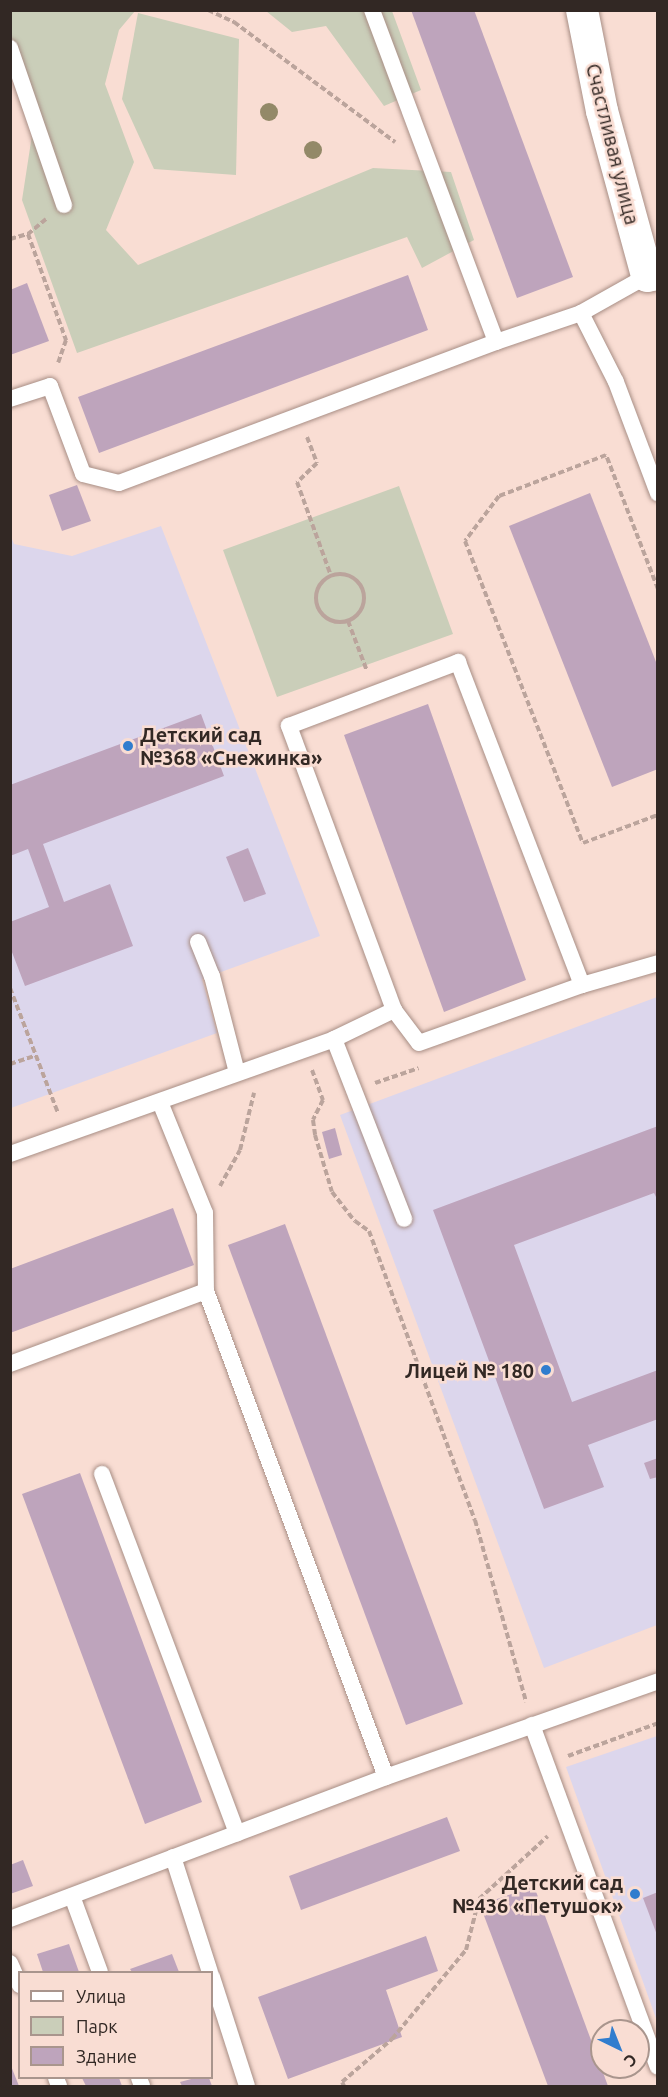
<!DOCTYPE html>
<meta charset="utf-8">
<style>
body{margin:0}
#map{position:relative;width:668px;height:2097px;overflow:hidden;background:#f9ddd3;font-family:Ubuntu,sans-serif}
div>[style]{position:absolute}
.education>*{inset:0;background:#dcd6ec}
.green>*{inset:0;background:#caceb9}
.building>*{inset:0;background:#bea4bc}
.path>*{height:4px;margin-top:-2px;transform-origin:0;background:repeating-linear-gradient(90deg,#bba49c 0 6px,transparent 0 9px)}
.path>.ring{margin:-2px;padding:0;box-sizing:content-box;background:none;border:4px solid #bba49c;border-radius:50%}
.roads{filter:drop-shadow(0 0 2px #a88e85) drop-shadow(0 0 2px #a88e85)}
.lane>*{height:16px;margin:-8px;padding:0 8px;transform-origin:8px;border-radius:8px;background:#fff}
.street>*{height:32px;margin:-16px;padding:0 16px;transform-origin:16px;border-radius:16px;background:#fff}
.trees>*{width:18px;height:18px;margin:-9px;border-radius:50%;background:#938968}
.dots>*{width:16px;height:16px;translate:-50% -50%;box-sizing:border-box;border:3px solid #f9ddd3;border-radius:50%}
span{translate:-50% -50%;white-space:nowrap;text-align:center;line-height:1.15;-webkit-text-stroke:5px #f9ddd3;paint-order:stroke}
.street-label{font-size:20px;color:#322824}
.poi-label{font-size:20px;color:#322824;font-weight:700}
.left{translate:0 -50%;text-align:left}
.right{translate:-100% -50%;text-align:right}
.frame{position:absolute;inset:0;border:12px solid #322824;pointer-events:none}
.legend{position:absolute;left:18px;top:1971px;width:195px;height:108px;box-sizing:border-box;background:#f9ddd3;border:2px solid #a9958d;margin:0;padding:8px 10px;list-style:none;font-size:18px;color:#322824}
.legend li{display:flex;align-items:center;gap:12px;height:30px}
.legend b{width:30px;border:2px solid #a9958d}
.north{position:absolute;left:590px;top:2019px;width:60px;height:60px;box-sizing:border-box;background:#f9ddd3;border:2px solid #a9958d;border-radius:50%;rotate:137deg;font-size:16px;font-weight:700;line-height:24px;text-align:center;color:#322824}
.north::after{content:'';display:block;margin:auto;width:21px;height:27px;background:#317dce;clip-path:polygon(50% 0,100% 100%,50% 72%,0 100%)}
</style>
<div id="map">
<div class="education">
<div style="clip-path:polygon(161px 526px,320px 936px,202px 979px,217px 1033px,11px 1108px,10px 534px,14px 544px,72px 556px)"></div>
<div style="clip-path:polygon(657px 997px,657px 1625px,544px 1668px,340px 1115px)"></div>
<div style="clip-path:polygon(657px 1736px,657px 2021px,566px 1767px)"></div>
</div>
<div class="green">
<div style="clip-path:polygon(11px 11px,135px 11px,119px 30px,105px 84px,134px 162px,106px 230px,138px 265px,373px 168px,451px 172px,474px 240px,422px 268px,407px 237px,77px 353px,22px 200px,34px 122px,11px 57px)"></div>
<div style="clip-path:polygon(266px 11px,392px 11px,421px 90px,384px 106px,326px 26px,292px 32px)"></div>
<div style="clip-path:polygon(138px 13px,239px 39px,236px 175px,154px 169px,122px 99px)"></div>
<div style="clip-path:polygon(399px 486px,453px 634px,277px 697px,223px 550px)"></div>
</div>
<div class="building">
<div style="clip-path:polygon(411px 10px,474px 10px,573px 277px,517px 298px)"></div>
<div style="clip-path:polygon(408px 275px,428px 330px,99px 453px,78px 397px)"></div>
<div style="clip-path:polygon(27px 283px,49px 341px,10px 355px,10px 290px)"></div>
<div style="clip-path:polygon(77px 485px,91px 521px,62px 531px,49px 495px)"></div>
<div style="clip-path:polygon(590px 493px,658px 667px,658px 769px,612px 787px,509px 526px)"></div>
<div style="clip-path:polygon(428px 704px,526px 980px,444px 1012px,344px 735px)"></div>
<div style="clip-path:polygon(201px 714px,224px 776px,43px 844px,64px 902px,110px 884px,133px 946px,25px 986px,10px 947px,10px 922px,49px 907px,28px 849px,10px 856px,10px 785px)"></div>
<div style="clip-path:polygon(248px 848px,266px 894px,244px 902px,226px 857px)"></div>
<div style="clip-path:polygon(658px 1126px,658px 1201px,654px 1193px,514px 1245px,572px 1402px,658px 1370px,658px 1419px,588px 1445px,604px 1487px,544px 1509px,433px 1210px)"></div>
<div style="clip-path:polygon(335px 1128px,342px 1155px,329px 1159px,322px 1132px)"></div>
<div style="clip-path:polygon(173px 1208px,194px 1265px,10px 1333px,10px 1269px)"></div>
<div style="clip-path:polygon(285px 1224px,463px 1704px,406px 1725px,228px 1245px)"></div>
<div style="clip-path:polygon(658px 1458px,658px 1477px,650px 1479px,644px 1463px)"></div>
<div style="clip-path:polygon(80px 1473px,202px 1802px,145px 1824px,22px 1494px)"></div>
<div style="clip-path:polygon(447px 1817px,460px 1851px,301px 1910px,289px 1876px)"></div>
<div style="clip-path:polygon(23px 1860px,33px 1886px,10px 1894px,10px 1865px)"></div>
<div style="clip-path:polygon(534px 1886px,608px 2086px,548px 2086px,480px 1905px)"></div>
<div style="clip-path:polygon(658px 1892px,658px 1935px,657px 1935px,643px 1898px)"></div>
<div style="clip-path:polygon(426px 1936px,438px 1971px,386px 1990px,402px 2037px,288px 2079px,258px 1997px)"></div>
<div style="clip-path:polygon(69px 1944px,79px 1972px,43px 1972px,37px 1954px)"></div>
<div style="clip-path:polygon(172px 1954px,179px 1972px,132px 1972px,130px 1969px)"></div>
<div style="clip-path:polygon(10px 2066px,11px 2066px,19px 2086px,10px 2086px)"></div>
<div style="clip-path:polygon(82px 2078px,119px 2078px,122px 2086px,86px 2086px)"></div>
<div style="clip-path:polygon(195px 2078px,209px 2078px,212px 2086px,182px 2086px,180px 2082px)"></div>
</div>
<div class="path">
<div style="left:208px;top:10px;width:29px;rotate:25deg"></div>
<div style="left:234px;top:22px;width:201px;rotate:36.7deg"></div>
<div style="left:46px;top:219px;width:23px;rotate:140deg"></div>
<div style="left:28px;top:234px;width:113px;rotate:70.3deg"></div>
<div style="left:66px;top:340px;width:24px;rotate:109deg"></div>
<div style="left:10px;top:239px;width:19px;rotate:-16deg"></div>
<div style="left:307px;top:437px;width:28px;rotate:69deg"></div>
<div style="left:317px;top:463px;width:28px;rotate:136deg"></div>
<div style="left:297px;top:482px;width:100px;rotate:70.1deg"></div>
<div class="ring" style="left:316px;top:574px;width:44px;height:44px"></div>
<div style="left:658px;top:589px;width:144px;rotate:-111.2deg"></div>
<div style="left:606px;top:455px;width:115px;rotate:159deg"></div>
<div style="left:499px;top:496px;width:56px;rotate:127.1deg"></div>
<div style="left:465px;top:541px;width:324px;rotate:68.7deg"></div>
<div style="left:583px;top:843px;width:80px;rotate:-20.5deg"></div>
<div style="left:348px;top:621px;width:53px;rotate:69.2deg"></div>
<div style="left:10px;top:988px;width:134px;rotate:69deg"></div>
<div style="left:10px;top:1064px;width:26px;rotate:-18deg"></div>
<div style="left:312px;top:1070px;width:32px;rotate:70deg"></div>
<div style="left:323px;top:1100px;width:22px;rotate:117deg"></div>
<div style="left:313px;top:1120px;width:15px;rotate:82deg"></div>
<div style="left:315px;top:1135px;width:59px;rotate:73.4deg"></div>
<div style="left:332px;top:1192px;width:37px;rotate:52deg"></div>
<div style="left:355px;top:1221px;width:17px;rotate:36deg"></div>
<div style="left:369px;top:1231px;width:308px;rotate:69.9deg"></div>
<div style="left:475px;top:1520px;width:189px;rotate:74.3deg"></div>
<div style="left:375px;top:1083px;width:46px;rotate:-18.8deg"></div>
<div style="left:220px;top:1186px;width:41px;rotate:-60.9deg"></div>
<div style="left:240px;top:1150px;width:59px;rotate:-76.2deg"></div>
<div style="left:568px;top:1756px;width:96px;rotate:-20.1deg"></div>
<div style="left:344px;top:2086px;width:4px;rotate:-117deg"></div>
<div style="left:342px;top:2082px;width:66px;rotate:-40.7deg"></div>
<div style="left:392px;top:2039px;width:116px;rotate:-50.3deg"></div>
<div style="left:466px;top:1950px;width:53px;rotate:-75.7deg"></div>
<div style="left:479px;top:1899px;width:93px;rotate:-42.4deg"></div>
</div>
<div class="roads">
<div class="lane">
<div style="left:372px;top:10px;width:354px;rotate:69.5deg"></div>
<div style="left:496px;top:342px;width:90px;rotate:-18.8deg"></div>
<div style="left:581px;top:313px;width:76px;rotate:-29.3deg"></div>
<div style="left:10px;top:48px;width:166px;rotate:71deg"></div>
<div style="left:581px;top:313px;width:77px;rotate:63.1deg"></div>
<div style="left:616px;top:382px;width:119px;rotate:69.3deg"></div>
<div style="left:10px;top:399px;width:42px;rotate:-18deg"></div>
<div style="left:50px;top:386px;width:94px;rotate:69.4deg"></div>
<div style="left:83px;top:474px;width:37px;rotate:14deg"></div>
<div style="left:119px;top:483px;width:403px;rotate:-20.5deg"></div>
<div style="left:198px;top:942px;width:37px;rotate:68deg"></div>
<div style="left:212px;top:976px;width:100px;rotate:75.5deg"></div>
<div style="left:394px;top:1010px;width:303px;rotate:-110.3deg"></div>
<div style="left:289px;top:726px;width:181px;rotate:-20.7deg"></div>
<div style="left:458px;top:662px;width:346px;rotate:69deg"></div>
<div style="left:334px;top:1039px;width:193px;rotate:68.7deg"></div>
<div style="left:160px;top:1102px;width:120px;rotate:67.9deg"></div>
<div style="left:205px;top:1213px;width:78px;rotate:89.3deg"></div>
<div style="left:206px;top:1291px;width:518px;rotate:69.68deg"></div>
<div style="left:10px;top:1154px;width:344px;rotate:-19.5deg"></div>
<div style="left:334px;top:1039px;width:67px;rotate:-25.8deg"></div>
<div style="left:394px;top:1010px;width:41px;rotate:52.9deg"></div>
<div style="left:419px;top:1043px;width:173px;rotate:-19.6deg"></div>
<div style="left:582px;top:985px;width:79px;rotate:-16.1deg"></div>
<div style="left:10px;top:1364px;width:209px;rotate:-20.4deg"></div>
<div style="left:102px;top:1474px;width:384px;rotate:69.4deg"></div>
<div style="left:532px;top:1725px;width:364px;rotate:69.8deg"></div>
<div style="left:173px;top:1857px;width:121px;rotate:72.2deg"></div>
<div style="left:72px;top:1896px;width:81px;rotate:69.8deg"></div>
<div style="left:10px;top:1919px;width:402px;rotate:-20.7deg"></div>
<div style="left:386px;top:1777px;width:288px;rotate:-19.4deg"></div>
<div style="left:10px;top:1963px;width:24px;rotate:66deg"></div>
<div style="left:212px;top:1977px;width:114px;rotate:72.2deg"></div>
<div style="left:56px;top:2078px;width:9px;rotate:69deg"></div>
<div style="left:139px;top:2078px;width:9px;rotate:69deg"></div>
</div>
<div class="street">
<div style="left:582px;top:10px;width:103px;rotate:78.8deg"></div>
<div style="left:602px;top:111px;width:171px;rotate:74.7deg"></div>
<div style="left:647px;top:276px;width:11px;rotate:-10deg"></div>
</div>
</div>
<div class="trees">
<div style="left:269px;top:112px"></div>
<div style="left:313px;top:150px"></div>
</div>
<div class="dots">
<div style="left:128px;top:746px;background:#317dce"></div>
<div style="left:546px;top:1370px;background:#317dce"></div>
<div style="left:635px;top:1894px;background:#317dce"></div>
</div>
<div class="street-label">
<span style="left:613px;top:144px;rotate:76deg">Счастливая улица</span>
</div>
<div class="poi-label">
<span class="left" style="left:140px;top:746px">Детский сад<br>№368 «Снежинка»</span>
<span class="right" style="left:534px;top:1370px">Лицей № 180</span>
<span class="right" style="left:623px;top:1894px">Детский сад<br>№436 «Петушок»</span>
</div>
<div class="frame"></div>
<ul class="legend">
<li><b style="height:8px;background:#fff"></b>Улица</li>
<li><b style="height:16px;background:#caceb9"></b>Парк</li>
<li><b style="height:16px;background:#bea4bc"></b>Здание</li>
</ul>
<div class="north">С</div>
</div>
